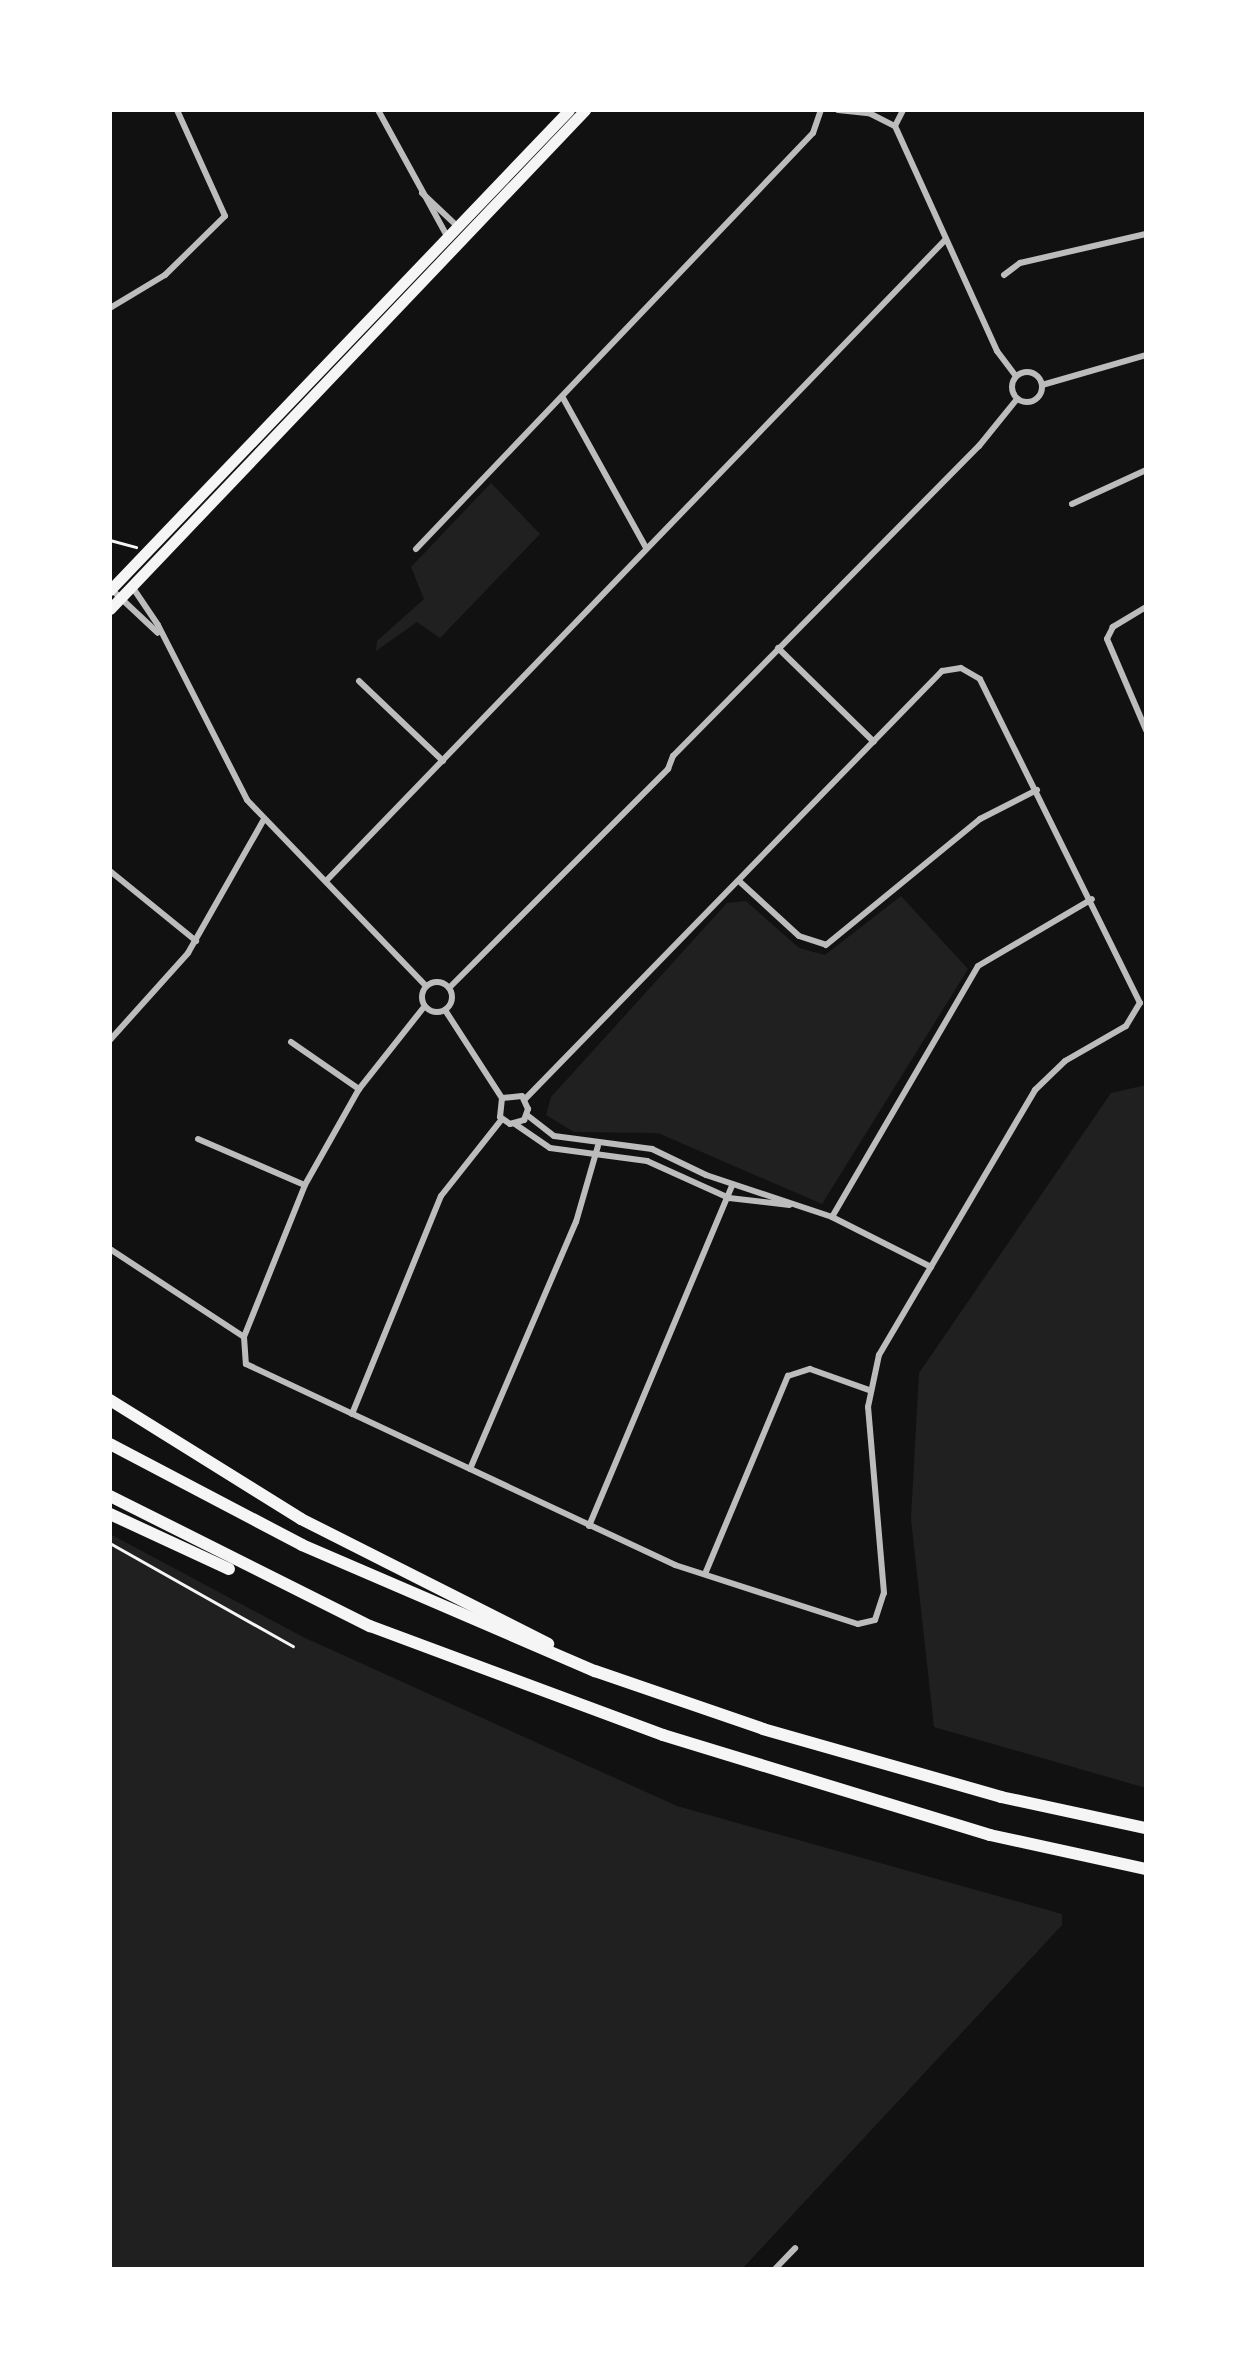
<!DOCTYPE html>
<style>
body{margin:0}
#map{position:relative;width:1256px;height:2379px;overflow:hidden;background:#111;font-family:"DM Sans",sans-serif}
div>[style]{position:absolute}
.green>*{inset:0;background:#202020}
.path>*{height:2.5px;margin:-1.25px;padding:0 1.25px;transform-origin:1.25px;border-radius:1.25px;background:#f5f5f5}
.minor>*{height:6px;margin:-3px;padding:0 3px;transform-origin:3px;border-radius:3px;background:#bcbcbc}
.minor>.ring{margin:-3px;padding:0;box-sizing:content-box;background:none;border:6px solid #bcbcbc;border-radius:50%}
.primary>*{height:11px;margin:-5.5px;padding:0 5.5px;transform-origin:5.5px;border-radius:5.5px;background:#f5f5f5}
.motorway>*{height:12px;margin:-6px;padding:0 6px;transform-origin:6px;border-radius:6px;background:#f5f5f5}
span{translate:-50% -50%;white-space:nowrap;text-align:center;line-height:1.15;-webkit-text-stroke:8px #fff;paint-order:stroke}
.frame{position:absolute;inset:0;border:112px solid #fff;pointer-events:none}
</style>
<div id="map">
<div class="green">
<div style="clip-path:polygon(491px 483px,540px 534px,440px 638px,417px 622px,376px 651px,377px 641px,424px 599px,411px 567px)"></div>
<div style="clip-path:polygon(901px 896px,968px 969px,822px 1204px,658px 1133px,574px 1132px,546px 1115px,551px 1097px,727px 903px,746px 901px,799px 948px,825px 955px)"></div>
<div style="clip-path:polygon(1146px 1085px,1146px 1788px,934px 1727px,911px 1519px,919px 1373px,1111px 1093px)"></div>
<div style="clip-path:polygon(110px 1534px,303px 1637px,677px 1806px,1062px 1914px,1062px 1925px,742px 2269px,110px 2269px)"></div>
</div>
<div class="path">
<div style="left:110px;top:540px;width:27px;rotate:15deg"></div>
<div style="left:110px;top:1543px;width:210px;rotate:29.4deg"></div>
</div>
<div class="minor">
<div style="left:378px;top:110px;width:144px;rotate:61.3deg"></div>
<div style="left:838px;top:110px;width:31px;rotate:6deg"></div>
<div style="left:869px;top:113px;width:29px;rotate:27deg"></div>
<div style="left:895px;top:126px;width:247px;rotate:65.6deg"></div>
<div style="left:997px;top:351px;width:31px;rotate:53deg"></div>
<div style="left:895px;top:126px;width:18px;rotate:-63deg"></div>
<div style="left:422px;top:193px;width:48px;rotate:43.3deg"></div>
<div style="left:1004px;top:275px;width:20px;rotate:-37deg"></div>
<div style="left:1020px;top:263px;width:129px;rotate:-13deg"></div>
<div style="left:110px;top:308px;width:64px;rotate:-31deg"></div>
<div style="left:165px;top:275px;width:84px;rotate:-44.5deg"></div>
<div style="left:225px;top:216px;width:116px;rotate:-114.4deg"></div>
<div class="ring" style="left:1012px;top:372px;width:24px;height:24px"></div>
<div style="left:1042px;top:385px;width:108px;rotate:-16.1deg"></div>
<div style="left:563px;top:398px;width:171px;rotate:61deg"></div>
<div style="left:1072px;top:504px;width:81px;rotate:-24.7deg"></div>
<div style="left:416px;top:549px;width:575px;rotate:-46.34deg"></div>
<div style="left:813px;top:133px;width:24px;rotate:-71deg"></div>
<div style="left:131px;top:585px;width:48px;rotate:56deg"></div>
<div style="left:158px;top:625px;width:196px;rotate:63deg"></div>
<div style="left:247px;top:800px;width:258px;rotate:46.1deg"></div>
<div style="left:111px;top:589px;width:64px;rotate:43.1deg"></div>
<div style="left:1146px;top:607px;width:39px;rotate:149deg"></div>
<div style="left:1113px;top:627px;width:13px;rotate:117deg"></div>
<div style="left:1107px;top:639px;width:99px;rotate:66.8deg"></div>
<div style="left:778px;top:648px;width:134px;rotate:44.4deg"></div>
<div style="left:359px;top:681px;width:116px;rotate:43.6deg"></div>
<div style="left:110px;top:871px;width:111px;rotate:39.1deg"></div>
<div style="left:327px;top:880px;width:891px;rotate:-46deg"></div>
<div style="left:739px;top:881px;width:81px;rotate:42.5deg"></div>
<div style="left:799px;top:936px;width:28px;rotate:18deg"></div>
<div style="left:826px;top:945px;width:199px;rotate:-39.3deg"></div>
<div style="left:980px;top:819px;width:64px;rotate:-27deg"></div>
<div class="ring" style="left:422px;top:982px;width:24px;height:24px"></div>
<div style="left:449px;top:988px;width:310px;rotate:-45deg"></div>
<div style="left:668px;top:769px;width:14px;rotate:-69deg"></div>
<div style="left:673px;top:756px;width:436px;rotate:-45.4deg"></div>
<div style="left:979px;top:446px;width:60px;rotate:-51deg"></div>
<div style="left:424px;top:1007px;width:105px;rotate:128.4deg"></div>
<div style="left:359px;top:1089px;width:110px;rotate:119.4deg"></div>
<div style="left:305px;top:1185px;width:164px;rotate:111.9deg"></div>
<div style="left:244px;top:1337px;width:27px;rotate:86deg"></div>
<div style="left:246px;top:1364px;width:474px;rotate:25.1deg"></div>
<div style="left:675px;top:1565px;width:192px;rotate:17.9deg"></div>
<div style="left:858px;top:1624px;width:17px;rotate:-13deg"></div>
<div style="left:875px;top:1620px;width:28px;rotate:-72deg"></div>
<div style="left:884px;top:1593px;width:187px;rotate:-94.9deg"></div>
<div style="left:868px;top:1407px;width:53px;rotate:-78.1deg"></div>
<div style="left:879px;top:1355px;width:308px;rotate:-59.5deg"></div>
<div style="left:1035px;top:1090px;width:42px;rotate:-44deg"></div>
<div style="left:1065px;top:1061px;width:70px;rotate:-29.8deg"></div>
<div style="left:1126px;top:1026px;width:27px;rotate:-59deg"></div>
<div style="left:1140px;top:1003px;width:361px;rotate:-116.3deg"></div>
<div style="left:980px;top:679px;width:22px;rotate:-150deg"></div>
<div style="left:961px;top:668px;width:19px;rotate:171deg"></div>
<div style="left:942px;top:671px;width:598px;rotate:134.25deg"></div>
<div style="left:445px;top:1010px;width:105px;rotate:57.1deg"></div>
<div style="left:502px;top:1098px;width:19px;rotate:96deg"></div>
<div style="left:500px;top:1117px;width:12px;rotate:35deg"></div>
<div style="left:510px;top:1124px;width:15px;rotate:-16deg"></div>
<div style="left:524px;top:1120px;width:12px;rotate:-70deg"></div>
<div style="left:528px;top:1109px;width:14px;rotate:-115deg"></div>
<div style="left:522px;top:1096px;width:20px;rotate:174deg"></div>
<div style="left:110px;top:1040px;width:117px;rotate:-48.1deg"></div>
<div style="left:188px;top:953px;width:152px;rotate:-60.4deg"></div>
<div style="left:291px;top:1042px;width:83px;rotate:34.7deg"></div>
<div style="left:527px;top:1115px;width:34px;rotate:38deg"></div>
<div style="left:554px;top:1136px;width:99px;rotate:7.6deg"></div>
<div style="left:652px;top:1149px;width:60px;rotate:25.7deg"></div>
<div style="left:706px;top:1175px;width:133px;rotate:18.4deg"></div>
<div style="left:832px;top:1217px;width:111px;rotate:26.8deg"></div>
<div style="left:515px;top:1124px;width:42px;rotate:34.4deg"></div>
<div style="left:550px;top:1148px;width:98px;rotate:7.6deg"></div>
<div style="left:647px;top:1161px;width:90px;rotate:24.3deg"></div>
<div style="left:729px;top:1198px;width:61px;rotate:6.5deg"></div>
<div style="left:198px;top:1139px;width:116px;rotate:23.3deg"></div>
<div style="left:832px;top:1217px;width:290px;rotate:-59.8deg"></div>
<div style="left:978px;top:966px;width:132px;rotate:-30.4deg"></div>
<div style="left:110px;top:1249px;width:160px;rotate:33.3deg"></div>
<div style="left:352px;top:1414px;width:235px;rotate:-67.8deg"></div>
<div style="left:441px;top:1196px;width:98px;rotate:-51.6deg"></div>
<div style="left:470px;top:1469px;width:269px;rotate:-66.8deg"></div>
<div style="left:576px;top:1222px;width:79px;rotate:-73.9deg"></div>
<div style="left:589px;top:1526px;width:370px;rotate:-67.2deg"></div>
<div style="left:705px;top:1574px;width:215px;rotate:-67.3deg"></div>
<div style="left:788px;top:1376px;width:23px;rotate:-18deg"></div>
<div style="left:810px;top:1369px;width:63px;rotate:19.6deg"></div>
<div style="left:775px;top:2269px;width:29px;rotate:-46deg"></div>
</div>
<div class="primary">
<div style="left:110px;top:590px;width:664px;rotate:-46.28deg"></div>
<div style="left:110px;top:609px;width:689px;rotate:-46.41deg"></div>
</div>
<div class="motorway">
<div style="left:110px;top:1400px;width:225px;rotate:31.9deg"></div>
<div style="left:301px;top:1519px;width:277px;rotate:26.8deg"></div>
<div style="left:110px;top:1444px;width:217px;rotate:27.7deg"></div>
<div style="left:302px;top:1545px;width:319px;rotate:23.3deg"></div>
<div style="left:595px;top:1671px;width:178px;rotate:19deg"></div>
<div style="left:763px;top:1729px;width:248px;rotate:15.9deg"></div>
<div style="left:1001px;top:1797px;width:148px;rotate:12.1deg"></div>
<div style="left:110px;top:1496px;width:291px;rotate:26.6deg"></div>
<div style="left:370px;top:1626px;width:313px;rotate:20.4deg"></div>
<div style="left:663px;top:1735px;width:342px;rotate:17deg"></div>
<div style="left:990px;top:1835px;width:160px;rotate:12.3deg"></div>
<div style="left:110px;top:1514px;width:131px;rotate:24.8deg"></div>
</div>
<div class="frame"></div>
</div>
